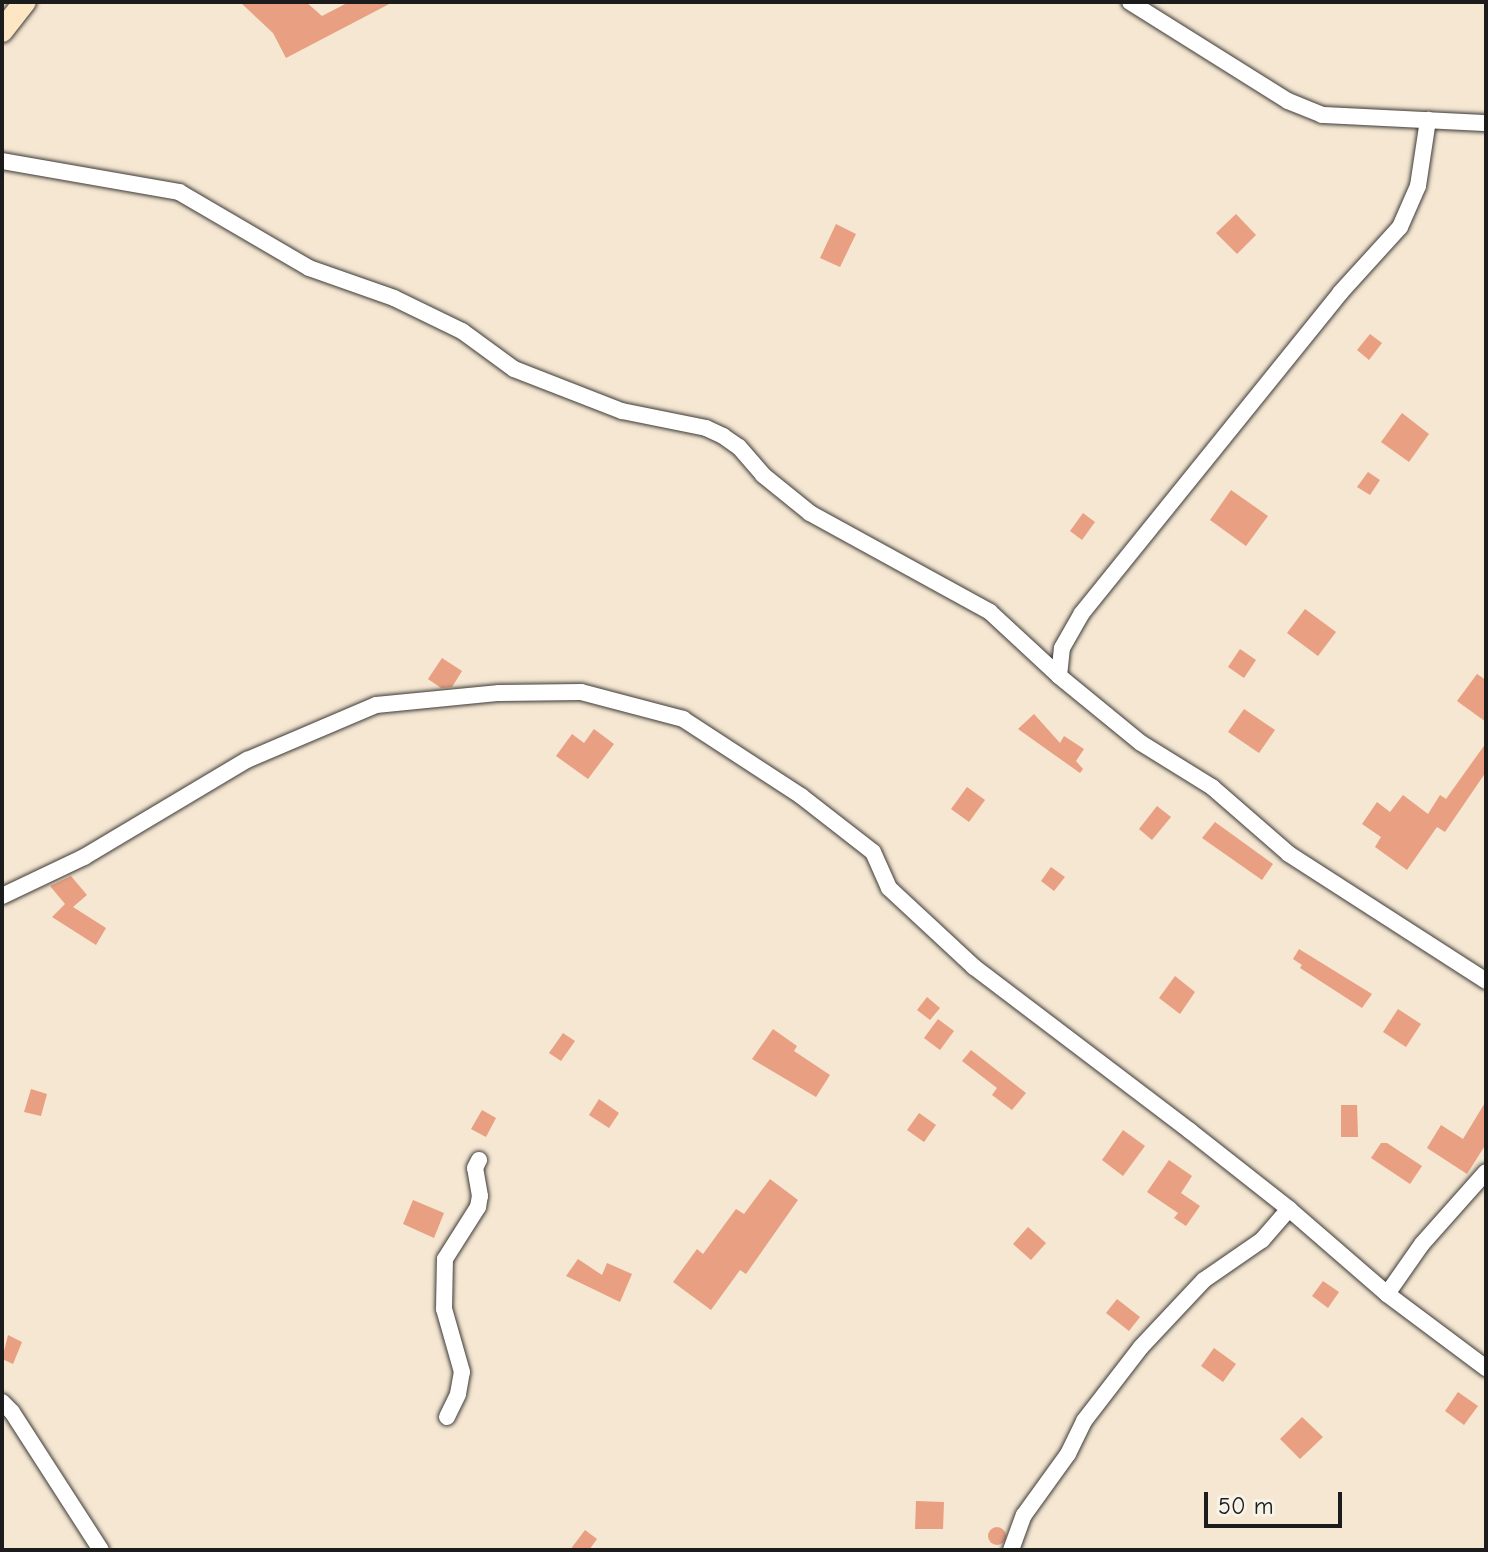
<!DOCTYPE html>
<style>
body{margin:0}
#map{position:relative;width:1488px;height:1552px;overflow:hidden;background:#f5e7d2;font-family:"Comic Neue",sans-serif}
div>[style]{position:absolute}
.building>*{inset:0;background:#e89f82}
.round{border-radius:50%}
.roads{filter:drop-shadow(0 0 2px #3d3a37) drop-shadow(0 0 2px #3d3a37)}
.street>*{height:16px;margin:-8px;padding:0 8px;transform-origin:8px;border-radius:8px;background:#fff}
.secondary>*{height:22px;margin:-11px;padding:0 11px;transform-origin:11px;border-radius:11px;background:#fce6c4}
span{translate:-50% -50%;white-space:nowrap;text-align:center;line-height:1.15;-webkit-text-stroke:6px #f7f3e8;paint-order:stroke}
.frame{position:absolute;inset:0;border:4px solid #1c1c1c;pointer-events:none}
.scale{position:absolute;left:1204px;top:1492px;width:138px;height:36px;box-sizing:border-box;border:4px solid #1c1c1c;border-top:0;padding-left:10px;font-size:24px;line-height:28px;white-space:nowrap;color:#1c1c1c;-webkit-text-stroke:6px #f7f3e8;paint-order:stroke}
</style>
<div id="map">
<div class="building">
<div style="clip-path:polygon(240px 2px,306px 2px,322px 16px,349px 2px,393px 2px,286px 58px,273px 33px)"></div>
<div style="clip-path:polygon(1236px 214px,1256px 235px,1237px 254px,1216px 233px)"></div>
<div style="clip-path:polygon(836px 224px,856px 234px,840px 267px,820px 258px)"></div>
<div style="clip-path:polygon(1370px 334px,1382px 343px,1369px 360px,1357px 350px)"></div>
<div style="clip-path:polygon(1402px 413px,1429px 434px,1409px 462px,1381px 442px)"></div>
<div style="clip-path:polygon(1368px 472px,1380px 480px,1370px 495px,1357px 487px)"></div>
<div style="clip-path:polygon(1231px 490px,1268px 516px,1246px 546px,1210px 520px)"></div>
<div style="clip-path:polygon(1083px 513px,1095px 522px,1082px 540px,1070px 531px)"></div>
<div style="clip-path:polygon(1305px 609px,1336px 632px,1318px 656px,1287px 633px)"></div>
<div style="clip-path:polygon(1240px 649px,1256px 660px,1244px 678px,1228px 667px)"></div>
<div style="clip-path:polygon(442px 658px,462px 671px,452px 687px,441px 688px,428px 679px)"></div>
<div style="clip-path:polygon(1477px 674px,1486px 680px,1486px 722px,1457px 701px)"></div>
<div style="clip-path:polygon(1244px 709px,1275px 730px,1259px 753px,1228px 732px)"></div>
<div style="clip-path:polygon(1034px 714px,1060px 743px,1064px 736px,1084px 749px,1076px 761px,1083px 769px,1080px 773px,1018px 729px)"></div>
<div style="clip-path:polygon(594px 729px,614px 744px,588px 779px,556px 756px,572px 734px,584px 743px)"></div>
<div style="clip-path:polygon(1486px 743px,1486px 772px,1445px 832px,1437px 827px,1407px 870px,1375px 847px,1381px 837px,1362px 824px,1377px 802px,1390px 812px,1403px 795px,1428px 814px,1440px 795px,1446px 799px)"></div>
<div style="clip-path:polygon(967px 787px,985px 800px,969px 822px,951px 809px)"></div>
<div style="clip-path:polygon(1157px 806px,1171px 817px,1152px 840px,1139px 829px)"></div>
<div style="clip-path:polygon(1215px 822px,1273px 864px,1262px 880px,1202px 838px)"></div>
<div style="clip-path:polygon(1051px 867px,1065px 877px,1054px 891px,1041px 881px)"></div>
<div style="clip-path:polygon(71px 876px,87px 895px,73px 907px,106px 928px,96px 945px,52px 917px,65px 904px,50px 886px)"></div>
<div style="clip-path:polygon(1299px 949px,1372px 994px,1362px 1008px,1300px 968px,1302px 965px,1293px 959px)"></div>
<div style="clip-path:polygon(1175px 976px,1195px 992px,1180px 1014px,1159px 998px)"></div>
<div style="clip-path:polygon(927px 997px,940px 1008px,930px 1020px,917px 1010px)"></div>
<div style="clip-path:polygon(1398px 1009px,1421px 1024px,1406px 1047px,1383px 1032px)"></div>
<div style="clip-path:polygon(938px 1019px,954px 1031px,940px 1050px,924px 1038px)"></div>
<div style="clip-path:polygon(773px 1029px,797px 1046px,794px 1051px,830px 1075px,816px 1097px,752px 1059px)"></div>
<div style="clip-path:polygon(563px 1033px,575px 1041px,561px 1061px,549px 1053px)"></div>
<div style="clip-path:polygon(971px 1050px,1026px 1093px,1012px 1110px,992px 1095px,997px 1088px,962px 1061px)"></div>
<div style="clip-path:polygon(31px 1089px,47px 1094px,41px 1116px,24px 1112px)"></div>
<div style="clip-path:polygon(599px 1099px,619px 1113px,609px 1128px,589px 1115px)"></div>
<div style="clip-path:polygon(1486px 1101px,1486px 1144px,1467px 1174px,1427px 1148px,1441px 1125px,1463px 1139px)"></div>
<div style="clip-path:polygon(1341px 1105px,1357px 1105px,1358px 1137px,1341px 1137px)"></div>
<div style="clip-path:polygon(482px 1110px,496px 1118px,486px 1137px,471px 1129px)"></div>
<div style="clip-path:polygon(919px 1113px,936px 1125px,924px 1142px,907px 1130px)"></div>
<div style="clip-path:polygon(1123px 1130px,1145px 1146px,1123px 1176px,1102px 1160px)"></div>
<div style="clip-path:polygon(1381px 1143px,1387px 1143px,1422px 1166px,1410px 1184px,1371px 1158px)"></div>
<div style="clip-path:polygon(1169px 1160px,1192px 1176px,1181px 1193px,1200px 1206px,1186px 1226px,1174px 1218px,1178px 1213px,1147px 1192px)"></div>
<div style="clip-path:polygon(770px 1179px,798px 1200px,746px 1274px,740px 1270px,711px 1310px,673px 1282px,697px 1249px,703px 1254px,736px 1209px,744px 1214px)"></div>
<div style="clip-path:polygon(413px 1200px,444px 1213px,434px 1238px,403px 1224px)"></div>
<div style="clip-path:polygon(1028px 1227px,1046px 1243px,1031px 1260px,1013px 1244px)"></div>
<div style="clip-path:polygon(578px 1259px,602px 1275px,607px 1263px,632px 1274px,620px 1302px,566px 1276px)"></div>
<div style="clip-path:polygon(1323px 1281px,1339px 1292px,1328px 1308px,1312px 1296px)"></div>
<div style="clip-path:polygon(1117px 1299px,1140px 1317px,1129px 1331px,1106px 1313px)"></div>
<div style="clip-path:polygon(8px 1335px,22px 1342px,13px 1364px,2px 1359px)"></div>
<div style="clip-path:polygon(1214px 1348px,1236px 1364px,1223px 1382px,1201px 1366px)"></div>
<div style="clip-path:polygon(1458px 1392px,1478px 1406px,1464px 1425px,1445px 1411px)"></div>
<div style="clip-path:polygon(1302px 1417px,1323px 1437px,1300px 1459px,1280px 1439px)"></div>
<div style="clip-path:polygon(916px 1501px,944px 1502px,943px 1529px,915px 1529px)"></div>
<div class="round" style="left:988px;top:1527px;width:18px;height:18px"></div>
<div style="clip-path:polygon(585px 1530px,597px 1539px,589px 1550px,570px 1550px)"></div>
</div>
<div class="roads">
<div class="street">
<div style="left:1130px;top:2px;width:186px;rotate:32.1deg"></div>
<div style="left:1288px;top:101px;width:37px;rotate:22deg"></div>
<div style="left:1322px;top:115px;width:164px;rotate:2.8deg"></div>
<div style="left:2px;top:161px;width:180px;rotate:9.9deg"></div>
<div style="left:179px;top:192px;width:151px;rotate:30.3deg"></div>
<div style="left:309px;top:268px;width:90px;rotate:19.4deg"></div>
<div style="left:394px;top:298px;width:76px;rotate:25.9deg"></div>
<div style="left:462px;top:331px;width:64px;rotate:36.2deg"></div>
<div style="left:514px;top:369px;width:116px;rotate:21.3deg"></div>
<div style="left:622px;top:411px;width:86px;rotate:11.4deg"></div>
<div style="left:706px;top:428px;width:19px;rotate:25deg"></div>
<div style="left:723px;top:436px;width:19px;rotate:35deg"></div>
<div style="left:739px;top:447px;width:37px;rotate:49deg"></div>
<div style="left:763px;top:475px;width:60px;rotate:39deg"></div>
<div style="left:810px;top:513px;width:205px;rotate:28.8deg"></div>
<div style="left:990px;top:612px;width:94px;rotate:42.8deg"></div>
<div style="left:1059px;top:676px;width:106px;rotate:39.3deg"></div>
<div style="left:1141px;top:743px;width:84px;rotate:31.8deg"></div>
<div style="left:1212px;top:787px;width:102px;rotate:41deg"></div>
<div style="left:1289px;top:854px;width:234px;rotate:32.8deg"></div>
<div style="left:1059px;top:676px;width:28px;rotate:-84deg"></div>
<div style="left:1062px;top:648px;width:40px;rotate:-60.3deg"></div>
<div style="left:1082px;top:613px;width:411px;rotate:-51.1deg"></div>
<div style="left:1340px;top:293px;width:89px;rotate:-47.7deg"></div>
<div style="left:1400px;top:227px;width:45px;rotate:-66.3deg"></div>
<div style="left:1418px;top:186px;width:67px;rotate:-81.4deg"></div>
<div style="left:2px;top:896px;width:91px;rotate:-25.4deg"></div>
<div style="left:84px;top:857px;width:190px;rotate:-30.8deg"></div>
<div style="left:247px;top:760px;width:140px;rotate:-23.1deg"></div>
<div style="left:376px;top:705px;width:124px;rotate:-5.6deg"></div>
<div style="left:499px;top:693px;width:82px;rotate:-0.7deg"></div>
<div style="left:581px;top:692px;width:106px;rotate:14.8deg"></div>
<div style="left:683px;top:719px;width:141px;rotate:33.1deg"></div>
<div style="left:801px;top:796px;width:91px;rotate:37.9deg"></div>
<div style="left:873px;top:852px;width:39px;rotate:66deg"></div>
<div style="left:889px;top:888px;width:116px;rotate:42.9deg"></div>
<div style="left:974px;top:967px;width:271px;rotate:37.2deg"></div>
<div style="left:1190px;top:1131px;width:126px;rotate:38.2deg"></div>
<div style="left:1289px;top:1209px;width:130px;rotate:40.9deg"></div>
<div style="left:1387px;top:1294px;width:124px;rotate:36.8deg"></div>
<div style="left:1387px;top:1294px;width:61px;rotate:-55deg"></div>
<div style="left:1422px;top:1244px;width:96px;rotate:-48.4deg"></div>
<div style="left:2px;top:1402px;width:14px;rotate:45deg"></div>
<div style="left:12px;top:1412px;width:164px;rotate:57.2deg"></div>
<div style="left:447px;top:1417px;width:25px;rotate:-64deg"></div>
<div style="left:458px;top:1394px;width:22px;rotate:-80deg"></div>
<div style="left:462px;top:1372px;width:66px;rotate:-105.9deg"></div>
<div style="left:444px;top:1309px;width:50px;rotate:-88.9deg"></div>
<div style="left:445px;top:1259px;width:62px;rotate:-57.6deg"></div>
<div style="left:478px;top:1207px;width:11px;rotate:-80deg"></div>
<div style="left:480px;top:1196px;width:28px;rotate:-100deg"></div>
<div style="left:475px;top:1168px;width:9px;rotate:-63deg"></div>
<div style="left:1011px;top:1550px;width:37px;rotate:-70deg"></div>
<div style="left:1024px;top:1515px;width:75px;rotate:-54.2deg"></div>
<div style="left:1068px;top:1454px;width:37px;rotate:-64deg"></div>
<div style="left:1084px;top:1421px;width:93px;rotate:-52.4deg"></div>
<div style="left:1141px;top:1347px;width:92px;rotate:-46.8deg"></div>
<div style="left:1204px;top:1280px;width:70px;rotate:-34.6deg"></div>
<div style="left:1262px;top:1240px;width:41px;rotate:-48.9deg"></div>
</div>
<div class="secondary">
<div style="left:2px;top:31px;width:37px;rotate:-52deg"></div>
</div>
</div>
<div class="frame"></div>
<div class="scale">50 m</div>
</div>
